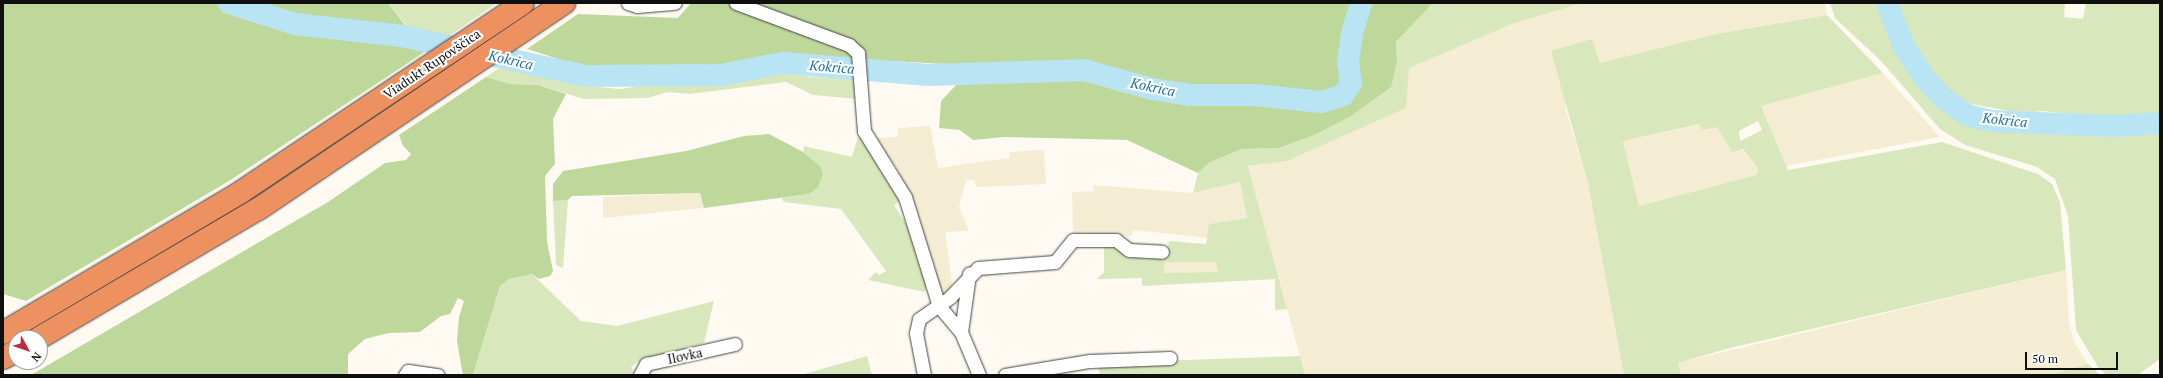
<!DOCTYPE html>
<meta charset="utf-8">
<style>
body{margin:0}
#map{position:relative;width:2163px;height:378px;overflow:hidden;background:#fefaf2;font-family:"PT Serif",serif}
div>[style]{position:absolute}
.farmland>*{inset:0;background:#f4edd3}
.green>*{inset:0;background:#d8e8bc}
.forest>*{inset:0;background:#bed89c}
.river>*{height:22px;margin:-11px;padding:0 11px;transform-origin:11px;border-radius:11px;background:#b9e4f4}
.roads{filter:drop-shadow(0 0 1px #424242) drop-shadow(0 0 1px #424242)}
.minor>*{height:13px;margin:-6.5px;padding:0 6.5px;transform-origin:6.5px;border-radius:6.5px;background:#fff}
.motorway>*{height:22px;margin:-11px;padding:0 11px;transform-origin:11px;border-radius:11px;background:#ee9161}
span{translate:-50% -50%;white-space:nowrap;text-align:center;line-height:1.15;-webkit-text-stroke:4px #fff;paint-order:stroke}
.street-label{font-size:13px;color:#0f0f0f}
.water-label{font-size:14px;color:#1d739c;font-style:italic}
.frame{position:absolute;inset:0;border:4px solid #0f0f0f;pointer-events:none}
.north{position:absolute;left:8px;top:330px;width:40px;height:40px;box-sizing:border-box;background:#fff;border:1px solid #9f9f9f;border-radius:50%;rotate:130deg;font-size:11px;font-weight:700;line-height:16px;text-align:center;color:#0f0f0f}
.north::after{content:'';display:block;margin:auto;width:14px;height:18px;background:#ba2d43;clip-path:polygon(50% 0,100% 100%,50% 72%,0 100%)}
.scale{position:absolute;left:2025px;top:352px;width:93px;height:18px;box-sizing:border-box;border:2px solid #0f0f0f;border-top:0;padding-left:5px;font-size:12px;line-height:14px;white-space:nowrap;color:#0f0f0f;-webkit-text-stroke:3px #fff;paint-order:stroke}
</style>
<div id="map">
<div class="farmland">
<div style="clip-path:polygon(1582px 3px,1825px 3px,1827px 15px,1716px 34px,1600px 64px,1565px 107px,1588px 184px,1624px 375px,1305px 375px,1248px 166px,1287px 161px,1405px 108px,1409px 68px,1512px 24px)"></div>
<div style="clip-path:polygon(1883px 73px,1940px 137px,1786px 166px,1761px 106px)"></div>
<div style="clip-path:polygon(1699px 124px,1702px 130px,1717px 126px,1732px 152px,1742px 149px,1759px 170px,1756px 175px,1639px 206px,1623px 141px)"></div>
<div style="clip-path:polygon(930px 126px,938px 168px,1009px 158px,1009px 152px,1044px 150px,1046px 184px,977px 187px,973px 179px,966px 181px,959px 206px,969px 231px,945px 232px,953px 289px,941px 297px,903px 182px,895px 165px,873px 138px,897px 137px,898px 128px)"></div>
<div style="clip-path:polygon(1240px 182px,1247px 218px,1210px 224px,1207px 238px,1134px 230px,1131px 236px,1073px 235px,1072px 192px,1094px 191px,1093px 185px,1193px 193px)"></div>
<div style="clip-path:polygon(700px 193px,704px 208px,603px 218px,603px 197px)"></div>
<div style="clip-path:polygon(1165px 262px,1217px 262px,1218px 273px,1164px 273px)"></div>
<div style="clip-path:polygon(2066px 270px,2069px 323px,2074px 342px,2088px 364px,2048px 375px,1681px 375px,1677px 363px)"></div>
</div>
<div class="green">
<div style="clip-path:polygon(388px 3px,497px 3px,446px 38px,403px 30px,405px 24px)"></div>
<div style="clip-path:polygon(evenodd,1433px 3px,1582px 3px,1512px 24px,1409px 68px,1406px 108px,1287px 161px,1248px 166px,1287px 309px,1275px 310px,1275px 279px,1142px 286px,1142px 278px,1097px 279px,1104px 272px,1104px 244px,1114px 245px,1123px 253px,1167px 257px,1169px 241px,1206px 244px,1209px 224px,1247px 218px,1240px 182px,1193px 193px,1198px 173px,1210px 162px,1242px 149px,1279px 148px,1312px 136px,1364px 107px,1397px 61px,1396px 42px,1433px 3px,1165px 262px,1216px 262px,1218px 272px,1164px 273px,1165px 262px)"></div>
<div style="clip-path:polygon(1830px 3px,1880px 3px,1900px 53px,1919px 83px,1969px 124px,2075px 132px,2092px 129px,2160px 131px,2160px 359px,2138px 375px,2107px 375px,2098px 367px,2076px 330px,2068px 216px,2055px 179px,2037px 167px,1965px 145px,1940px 129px,1881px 61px,1835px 18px)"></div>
<div style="clip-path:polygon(1892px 3px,2065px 3px,2064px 17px,2083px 19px,2086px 3px,2160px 3px,2160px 117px,2124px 120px,2043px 111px,2020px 113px,1961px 102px,1913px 56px)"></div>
<div style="clip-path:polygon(evenodd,1827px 15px,1883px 73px,1761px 106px,1788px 170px,1942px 142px,2038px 174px,2052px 184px,2060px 202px,2066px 270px,1730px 348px,1678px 363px,1681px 375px,1624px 375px,1588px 184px,1551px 51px,1592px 39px,1600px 63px,1716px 34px,1827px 15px,1758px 121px,1762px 130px,1740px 141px,1739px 131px,1758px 121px,1827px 15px,1699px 124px,1702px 130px,1717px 127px,1732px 152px,1743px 149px,1759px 170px,1756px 175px,1639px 206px,1623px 141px,1699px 124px)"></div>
<div style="clip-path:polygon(502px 66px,577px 85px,620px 89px,662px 83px,724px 81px,786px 72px,810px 77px,857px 79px,858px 99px,813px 95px,786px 82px,689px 94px,668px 92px,647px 98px,584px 99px,538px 85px,511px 84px,486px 77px)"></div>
<div style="clip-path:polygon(858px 137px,868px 143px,902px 200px,894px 205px,914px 236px,927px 283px,925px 292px,868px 280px,876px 272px,879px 275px,886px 271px,841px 209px,784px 202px,781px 198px,809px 194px,820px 166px,803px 152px,804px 146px,852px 157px)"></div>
<div style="clip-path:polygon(568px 200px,563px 268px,556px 265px,553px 201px)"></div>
<div style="clip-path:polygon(532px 274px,581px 321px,617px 326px,714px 301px,704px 343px,638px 362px,631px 367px,635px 375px,473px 375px,500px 286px,509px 279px)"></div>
<div style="clip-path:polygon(867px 356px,872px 375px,801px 375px)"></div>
<div style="clip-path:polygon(1300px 356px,1305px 375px,1100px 375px,1098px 363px)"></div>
<div style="clip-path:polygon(2088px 364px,2100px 375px,2048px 375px,2081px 366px)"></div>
</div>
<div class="forest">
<div style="clip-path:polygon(3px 3px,218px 3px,264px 20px,312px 31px,365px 35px,429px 49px,229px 181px,26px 301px,3px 294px)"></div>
<div style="clip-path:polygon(240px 3px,388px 3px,405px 25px,403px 30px,365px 26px,338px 27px)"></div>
<div style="clip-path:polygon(691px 3px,1355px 3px,1347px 34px,1346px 81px,1341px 87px,1323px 96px,1216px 84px,1168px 86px,1079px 62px,962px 65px,800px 56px,773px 57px,727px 66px,613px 69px,584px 67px,527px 49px,578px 14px,678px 18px)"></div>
<div style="clip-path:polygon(1366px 3px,1433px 3px,1396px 42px,1397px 61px,1391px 87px,1351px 116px,1312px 136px,1279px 148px,1242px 149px,1210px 162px,1198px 173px,1127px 140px,1004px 137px,973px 140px,960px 130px,939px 128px,941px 101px,960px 81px,1085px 76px,1148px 97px,1224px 106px,1258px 101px,1311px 109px,1332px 104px,1348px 97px,1355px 88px,1357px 25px)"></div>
<div style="clip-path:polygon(486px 77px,511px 84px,538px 85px,566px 94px,553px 119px,555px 164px,545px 176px,547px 242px,553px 271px,550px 276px,539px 279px,532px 274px,509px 279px,500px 286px,473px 375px,463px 375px,461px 365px,457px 340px,459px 317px,464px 301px,458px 298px,450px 314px,441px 316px,420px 332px,389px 333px,365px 339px,348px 354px,348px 375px,31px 375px,328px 202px,385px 163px,406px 160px,411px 154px,403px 146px,399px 135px)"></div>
<div style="clip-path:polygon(769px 134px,803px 152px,820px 166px,823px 174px,818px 187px,809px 194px,704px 208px,700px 193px,572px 196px,568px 200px,553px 201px,553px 184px,563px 171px,686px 151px,744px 136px)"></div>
</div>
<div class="river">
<div style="left:229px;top:3px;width:69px;rotate:17.7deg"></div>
<div style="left:295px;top:24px;width:108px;rotate:6.4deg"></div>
<div style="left:402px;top:36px;width:187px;rotate:12.3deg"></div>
<div style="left:585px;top:76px;width:136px;rotate:-0.4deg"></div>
<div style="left:721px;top:75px;width:63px;rotate:-11deg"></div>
<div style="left:783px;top:63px;width:146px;rotate:4.7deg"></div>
<div style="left:929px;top:75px;width:155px;rotate:-1.8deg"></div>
<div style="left:1084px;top:70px;width:71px;rotate:15.6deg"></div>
<div style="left:1152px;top:89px;width:38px;rotate:9deg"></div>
<div style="left:1190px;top:95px;width:64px"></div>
<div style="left:1254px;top:95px;width:68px;rotate:5.9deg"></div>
<div style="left:1322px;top:102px;width:22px;rotate:-18deg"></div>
<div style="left:1343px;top:95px;width:14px;rotate:-56deg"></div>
<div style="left:1351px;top:83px;width:21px;rotate:-98deg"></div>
<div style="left:1348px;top:62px;width:29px;rotate:-82deg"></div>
<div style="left:1352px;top:33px;width:31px;rotate:-73deg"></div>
<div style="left:1887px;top:3px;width:45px;rotate:69.1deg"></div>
<div style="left:1903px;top:45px;width:40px;rotate:57.1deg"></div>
<div style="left:1925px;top:79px;width:26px;rotate:47deg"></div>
<div style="left:1943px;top:98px;width:29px;rotate:35deg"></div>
<div style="left:1967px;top:115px;width:25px;rotate:14deg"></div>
<div style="left:1991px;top:121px;width:124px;rotate:2.3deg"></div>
<div style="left:2115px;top:126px;width:45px;rotate:-3.8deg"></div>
</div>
<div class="roads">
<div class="minor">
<div style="left:628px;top:3px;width:9px;rotate:18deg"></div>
<div style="left:637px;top:6px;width:38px;rotate:-5deg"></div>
<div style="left:736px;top:3px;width:121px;rotate:20.4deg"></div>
<div style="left:849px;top:45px;width:12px;rotate:42deg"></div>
<div style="left:858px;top:53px;width:78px;rotate:85.6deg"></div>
<div style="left:864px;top:131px;width:78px;rotate:58.2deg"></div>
<div style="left:905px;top:197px;width:114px;rotate:72.7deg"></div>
<div style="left:939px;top:306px;width:34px;rotate:50deg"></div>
<div style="left:961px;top:332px;width:47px;rotate:67.3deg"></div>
<div style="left:961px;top:332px;width:59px;rotate:-82.1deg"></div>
<div style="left:405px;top:375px;width:5px;rotate:-53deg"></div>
<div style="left:408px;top:371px;width:30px;rotate:8deg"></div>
<div style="left:640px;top:375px;width:13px;rotate:-61deg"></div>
<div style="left:646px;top:364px;width:91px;rotate:-12.7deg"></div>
<div style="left:924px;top:375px;width:43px;rotate:-100.8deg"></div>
<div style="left:916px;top:333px;width:14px;rotate:-78deg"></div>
<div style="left:919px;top:319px;width:38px;rotate:-35deg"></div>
<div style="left:950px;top:297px;width:40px;rotate:-46deg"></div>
<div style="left:978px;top:268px;width:77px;rotate:-4.5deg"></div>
<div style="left:1055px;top:262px;width:28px;rotate:-51deg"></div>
<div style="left:1073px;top:240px;width:43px"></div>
<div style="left:1116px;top:240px;width:16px;rotate:38deg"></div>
<div style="left:1129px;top:250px;width:33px;rotate:3deg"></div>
<div style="left:1005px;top:375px;width:86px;rotate:-9.4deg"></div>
<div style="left:1090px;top:361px;width:80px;rotate:-2.1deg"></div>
</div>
<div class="motorway">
<div style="left:3px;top:333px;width:277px;rotate:-30.6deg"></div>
<div style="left:241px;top:192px;width:339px;rotate:-33.8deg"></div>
<div style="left:39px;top:338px;width:256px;rotate:-30.5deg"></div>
<div style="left:260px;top:208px;width:367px;rotate:-34deg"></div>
<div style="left:3px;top:358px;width:15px;rotate:-28deg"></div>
</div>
</div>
<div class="street-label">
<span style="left:432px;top:64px;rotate:-34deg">Viadukt Rupovščica</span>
<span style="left:685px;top:356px;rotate:-12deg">Ilovka</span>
</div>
<div class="water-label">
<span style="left:511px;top:60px;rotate:13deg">Kokrica</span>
<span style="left:832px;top:67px;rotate:5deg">Kokrica</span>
<span style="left:1153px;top:87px;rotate:12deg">Kokrica</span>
<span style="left:2005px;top:120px;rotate:6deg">Kokrica</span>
</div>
<div class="frame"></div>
<div class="north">N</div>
<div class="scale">50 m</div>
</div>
